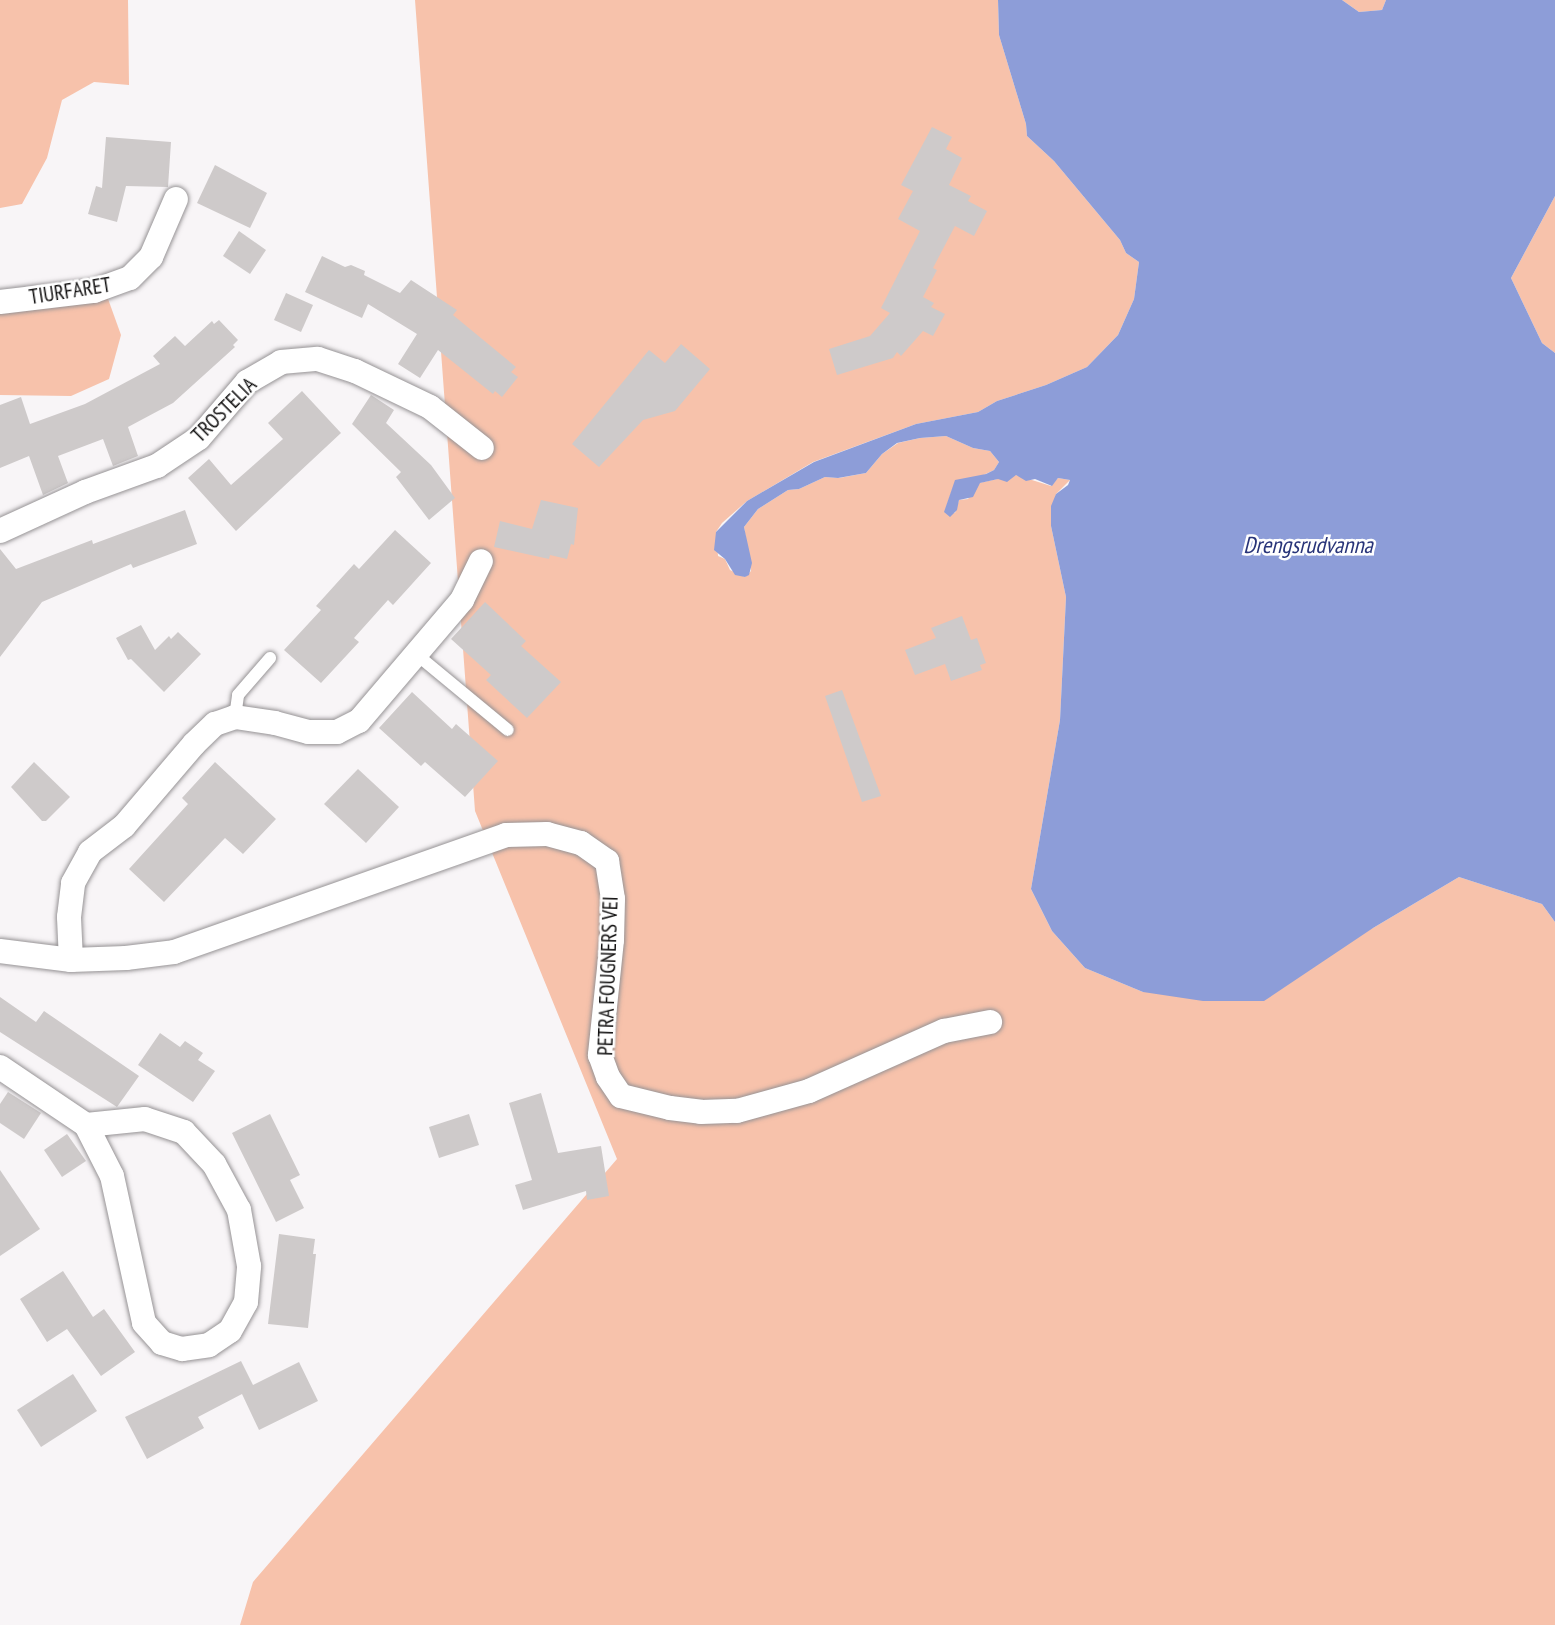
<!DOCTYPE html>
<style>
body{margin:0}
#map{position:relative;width:1555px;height:1625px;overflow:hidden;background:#f8f5f7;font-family:"PT Sans Narrow",sans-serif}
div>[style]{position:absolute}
.green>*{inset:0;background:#f7c2ab}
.water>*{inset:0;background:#8d9dd8}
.building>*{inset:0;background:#cecaca}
.roads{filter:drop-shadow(0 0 2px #969395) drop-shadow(0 0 2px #969395)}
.service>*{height:12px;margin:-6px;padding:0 6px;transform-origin:6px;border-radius:6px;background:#fff}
.minor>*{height:24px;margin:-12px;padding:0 12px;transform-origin:12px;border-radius:12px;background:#fff}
span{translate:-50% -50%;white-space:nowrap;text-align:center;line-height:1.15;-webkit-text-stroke:5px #fff;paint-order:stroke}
.street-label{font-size:21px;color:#0e0d0d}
.water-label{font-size:23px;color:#283479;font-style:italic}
</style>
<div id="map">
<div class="green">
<div style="clip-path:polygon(0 0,128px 0,129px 85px,94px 82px,62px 100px,47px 158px,22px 204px,0 208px)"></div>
<div style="clip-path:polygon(415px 0,998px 0,999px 35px,1026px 124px,1027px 136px,1054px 161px,1120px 240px,1126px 253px,1139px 262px,1134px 299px,1118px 335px,1087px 367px,1046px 385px,997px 401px,978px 412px,916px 424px,813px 462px,747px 501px,722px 523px,716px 532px,718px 556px,725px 559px,730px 570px,745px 577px,751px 571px,744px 527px,758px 509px,788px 490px,799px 489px,825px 477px,839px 478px,866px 473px,882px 454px,898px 443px,920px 438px,946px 436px,973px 448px,990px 451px,999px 462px,994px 470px,952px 490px,946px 508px,955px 513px,959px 500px,968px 499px,979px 483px,1016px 475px,1051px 486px,1058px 478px,1070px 480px,1056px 494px,1051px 526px,1066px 597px,1060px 720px,1031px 889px,1052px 931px,1085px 968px,1143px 992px,1373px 928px,1459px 877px,1542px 904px,1555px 922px,1555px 1625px,240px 1625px,253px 1582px,617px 1159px,475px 811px)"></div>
<div style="clip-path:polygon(1342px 0,1386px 0,1382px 10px,1359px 12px)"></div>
<div style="clip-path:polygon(1555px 196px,1555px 353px,1542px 343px,1511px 278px)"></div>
<div style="clip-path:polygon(107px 296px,121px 335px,109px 379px,71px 396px,0 395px,0 310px)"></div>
</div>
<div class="water">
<div style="clip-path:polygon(998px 0,1342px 0,1359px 12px,1382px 10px,1386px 0,1555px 0,1555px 196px,1511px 278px,1542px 343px,1555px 353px,1555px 922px,1542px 904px,1459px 877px,1373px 928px,1264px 1001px,1203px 1001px,1143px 992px,1085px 968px,1052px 931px,1031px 889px,1060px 720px,1066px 597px,1051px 526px,1051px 506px,1056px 494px,1068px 485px,1070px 480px,1058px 478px,1052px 486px,1035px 479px,1026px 481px,1016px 475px,1007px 482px,998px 479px,980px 483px,973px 497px,959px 500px,957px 510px,950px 517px,944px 512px,955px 480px,986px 474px,994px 470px,999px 462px,990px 451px,973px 448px,946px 436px,920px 438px,897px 443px,882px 454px,866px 473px,838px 478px,825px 477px,799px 489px,788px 490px,758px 509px,744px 527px,752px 563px,749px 575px,745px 577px,735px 575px,725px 559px,714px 550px,716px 532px,747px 501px,814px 462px,916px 424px,978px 412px,997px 401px,1046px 385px,1087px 367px,1118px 335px,1134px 299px,1139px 262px,1126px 253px,1120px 240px,1054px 161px,1027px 136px,1026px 124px,999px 35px)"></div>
</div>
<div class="building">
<div style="clip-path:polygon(932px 127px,952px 137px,946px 149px,962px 158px,949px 185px,971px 196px,968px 201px,987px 211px,974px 236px,955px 226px,933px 268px,937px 270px,923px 297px,934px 303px,931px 307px,945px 314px,933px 336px,923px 331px,901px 356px,897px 352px,893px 358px,837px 375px,829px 349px,870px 336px,890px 313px,881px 308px,920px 231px,898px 219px,913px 191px,901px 185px)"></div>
<div style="clip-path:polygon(106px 137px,171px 142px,168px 187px,126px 186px,117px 222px,88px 214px,96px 186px,102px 188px)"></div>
<div style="clip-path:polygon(215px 165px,267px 193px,250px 228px,197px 203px)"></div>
<div style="clip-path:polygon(239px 231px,266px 250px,250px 274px,223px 256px)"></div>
<div style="clip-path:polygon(322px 256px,345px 267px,351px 265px,365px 271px,364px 275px,400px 293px,411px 280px,457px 310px,453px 315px,516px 367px,511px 372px,518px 377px,502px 397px,495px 391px,493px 394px,438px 350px,420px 378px,398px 364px,417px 334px,368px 304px,362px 318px,305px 292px)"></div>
<div style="clip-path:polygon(286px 293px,313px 305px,301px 332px,274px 320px)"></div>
<div style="clip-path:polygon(219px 320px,238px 340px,233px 345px,235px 347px,173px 403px,128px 427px,138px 456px,113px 466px,103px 439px,58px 456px,68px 483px,43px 495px,29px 456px,0 468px,0 405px,21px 397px,30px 424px,85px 404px,160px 364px,153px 356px,175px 336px,185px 346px,212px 321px,214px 324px)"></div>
<div style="clip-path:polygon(681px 344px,710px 369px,675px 411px,643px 420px,599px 467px,572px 444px,649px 350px,665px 363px)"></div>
<div style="clip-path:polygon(302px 391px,341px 433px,236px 531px,188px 478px,209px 459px,231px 485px,283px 439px,268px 423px)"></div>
<div style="clip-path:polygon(371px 395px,394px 410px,386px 423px,431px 465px,455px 498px,429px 520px,396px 477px,401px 472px,352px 424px)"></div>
<div style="clip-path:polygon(541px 500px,578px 508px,574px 545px,571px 544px,567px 559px,550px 555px,549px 559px,494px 547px,500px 521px,532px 529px)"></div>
<div style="clip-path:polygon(185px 510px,197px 544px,133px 568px,131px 564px,42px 602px,0 657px,0 549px,16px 569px,92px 540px,93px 544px)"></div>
<div style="clip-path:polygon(395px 530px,431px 563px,393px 605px,388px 600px,354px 638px,359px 642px,321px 683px,284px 650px,321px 610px,316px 606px,354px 564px,359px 569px)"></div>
<div style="clip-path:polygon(485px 602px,526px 641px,521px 646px,561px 682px,527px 718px,486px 680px,491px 675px,451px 639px)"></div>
<div style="clip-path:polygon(962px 616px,971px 640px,977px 638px,986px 663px,980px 665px,982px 670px,951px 681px,945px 664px,915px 675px,905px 650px,936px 638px,931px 628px)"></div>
<div style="clip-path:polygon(141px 625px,155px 650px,169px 636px,171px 639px,178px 632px,201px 654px,164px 692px,131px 659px,128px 660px,116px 638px)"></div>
<div style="clip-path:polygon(842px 690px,881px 796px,862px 802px,825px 696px)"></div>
<div style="clip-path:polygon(412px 692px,452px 729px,456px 724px,498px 761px,465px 797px,425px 762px,421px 766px,379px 728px)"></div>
<div style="clip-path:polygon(34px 762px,70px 797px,46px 821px,42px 821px,11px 787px)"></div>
<div style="clip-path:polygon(215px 762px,276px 819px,243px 854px,225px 838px,164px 902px,129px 869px,188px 804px,182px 798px)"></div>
<div style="clip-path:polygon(358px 769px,399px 807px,366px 843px,324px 804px)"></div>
<div style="clip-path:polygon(0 997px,36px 1022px,44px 1011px,139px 1076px,117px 1107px,0 1032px)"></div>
<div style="clip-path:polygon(160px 1033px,180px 1047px,185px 1041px,203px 1053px,198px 1060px,215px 1071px,193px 1102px,138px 1065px)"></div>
<div style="clip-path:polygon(8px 1092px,41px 1113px,24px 1139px,0 1123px,0 1104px)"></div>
<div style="clip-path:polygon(541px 1093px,558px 1153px,601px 1146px,609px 1196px,587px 1200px,586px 1191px,523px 1210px,515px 1185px,532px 1180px,509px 1103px)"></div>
<div style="clip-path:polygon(270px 1114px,300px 1175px,290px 1180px,304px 1208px,276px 1222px,232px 1133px)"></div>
<div style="clip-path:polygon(469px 1114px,479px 1145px,439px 1158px,429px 1127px)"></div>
<div style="clip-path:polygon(67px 1134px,86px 1161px,62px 1177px,44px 1150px)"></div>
<div style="clip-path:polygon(0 1170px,40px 1229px,0 1256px)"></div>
<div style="clip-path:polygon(279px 1234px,315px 1239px,313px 1254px,316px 1254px,308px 1328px,268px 1324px)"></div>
<div style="clip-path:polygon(63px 1271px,93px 1317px,104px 1309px,135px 1352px,101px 1376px,67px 1329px,47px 1342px,20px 1299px)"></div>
<div style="clip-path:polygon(241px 1361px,253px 1385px,299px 1362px,318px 1401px,259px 1430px,242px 1394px,198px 1417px,204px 1428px,147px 1459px,125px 1417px)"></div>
<div style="clip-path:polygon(73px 1374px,97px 1411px,41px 1447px,17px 1410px)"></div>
</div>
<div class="roads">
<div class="service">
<div style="left:416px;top:654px;width:119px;rotate:39.6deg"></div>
<div style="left:235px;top:717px;width:22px;rotate:-82deg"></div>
<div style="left:238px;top:695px;width:49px;rotate:-49.1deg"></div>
</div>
<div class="minor">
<div style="left:0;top:302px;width:95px;rotate:-6.7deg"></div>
<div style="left:94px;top:291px;width:38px;rotate:-20deg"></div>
<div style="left:130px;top:278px;width:30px;rotate:-45deg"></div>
<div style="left:151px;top:257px;width:63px;rotate:-66.7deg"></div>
<div style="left:0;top:531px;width:94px;rotate:-24.6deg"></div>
<div style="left:85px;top:492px;width:77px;rotate:-19.9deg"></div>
<div style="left:157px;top:466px;width:50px;rotate:-33.7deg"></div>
<div style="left:199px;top:438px;width:74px;rotate:-49.4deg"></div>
<div style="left:247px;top:382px;width:39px;rotate:-30deg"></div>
<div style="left:281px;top:362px;width:37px;rotate:-5deg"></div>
<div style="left:318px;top:359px;width:39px;rotate:18deg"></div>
<div style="left:355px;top:371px;width:83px;rotate:25.6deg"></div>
<div style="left:430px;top:407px;width:66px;rotate:38.3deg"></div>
<div style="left:0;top:951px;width:72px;rotate:7.2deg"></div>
<div style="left:71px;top:960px;width:55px;rotate:-2.1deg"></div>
<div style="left:126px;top:958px;width:48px;rotate:-7.1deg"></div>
<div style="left:174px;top:952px;width:352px;rotate:-19.4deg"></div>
<div style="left:506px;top:835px;width:41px;rotate:-1.4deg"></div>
<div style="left:547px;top:834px;width:35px;rotate:15deg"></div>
<div style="left:581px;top:843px;width:32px;rotate:35deg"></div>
<div style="left:607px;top:861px;width:38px;rotate:81deg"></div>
<div style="left:613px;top:899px;width:41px;rotate:91.4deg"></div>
<div style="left:612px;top:940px;width:116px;rotate:96deg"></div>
<div style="left:600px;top:1055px;width:23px;rotate:70deg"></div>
<div style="left:608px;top:1077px;width:23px;rotate:56deg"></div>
<div style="left:621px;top:1096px;width:50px;rotate:13.8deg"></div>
<div style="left:670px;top:1108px;width:31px;rotate:7deg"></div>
<div style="left:701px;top:1112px;width:36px;rotate:-2deg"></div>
<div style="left:737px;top:1111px;width:75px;rotate:-15.5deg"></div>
<div style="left:809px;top:1091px;width:148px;rotate:-24deg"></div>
<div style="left:944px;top:1031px;width:47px;rotate:-11.1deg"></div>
<div style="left:71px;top:960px;width:43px;rotate:-92.7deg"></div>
<div style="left:69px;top:917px;width:34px;rotate:-83deg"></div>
<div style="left:73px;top:883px;width:35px;rotate:-61deg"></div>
<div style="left:90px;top:852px;width:43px;rotate:-37.4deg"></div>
<div style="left:124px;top:826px;width:108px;rotate:-49.5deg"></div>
<div style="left:194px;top:744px;width:29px;rotate:-44deg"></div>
<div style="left:215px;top:724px;width:21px;rotate:-19deg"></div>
<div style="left:235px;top:717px;width:40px;rotate:8.5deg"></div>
<div style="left:275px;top:723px;width:35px;rotate:15deg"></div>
<div style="left:309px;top:732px;width:28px"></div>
<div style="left:337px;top:732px;width:25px;rotate:-27deg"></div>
<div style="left:359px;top:721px;width:159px;rotate:-49.6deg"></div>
<div style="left:462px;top:600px;width:43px;rotate:-64deg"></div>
<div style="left:0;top:1067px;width:104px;rotate:34deg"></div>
<div style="left:86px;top:1125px;width:57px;rotate:63deg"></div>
<div style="left:112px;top:1176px;width:150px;rotate:77.7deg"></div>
<div style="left:144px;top:1323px;width:27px;rotate:48deg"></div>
<div style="left:162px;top:1343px;width:21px;rotate:17deg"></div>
<div style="left:182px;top:1349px;width:27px;rotate:-8deg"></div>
<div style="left:209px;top:1345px;width:25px;rotate:-34deg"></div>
<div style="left:230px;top:1331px;width:33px;rotate:-61deg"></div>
<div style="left:246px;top:1302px;width:36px;rotate:-85deg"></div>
<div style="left:249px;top:1266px;width:57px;rotate:-100.1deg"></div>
<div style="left:239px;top:1210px;width:52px;rotate:-118.5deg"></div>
<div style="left:214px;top:1164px;width:44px;rotate:-133.2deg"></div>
<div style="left:184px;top:1132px;width:41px;rotate:-161.6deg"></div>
<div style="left:145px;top:1119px;width:59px;rotate:174.2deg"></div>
</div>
</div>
<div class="street-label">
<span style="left:70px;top:291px;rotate:-9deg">TIURFARET</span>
<span style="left:224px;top:410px;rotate:-45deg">TROSTELIA</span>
<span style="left:608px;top:976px;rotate:-88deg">PETRA FOUGNERS VEI</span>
</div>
<div class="water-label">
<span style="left:1308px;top:545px">Drengsrudvanna</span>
</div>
</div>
